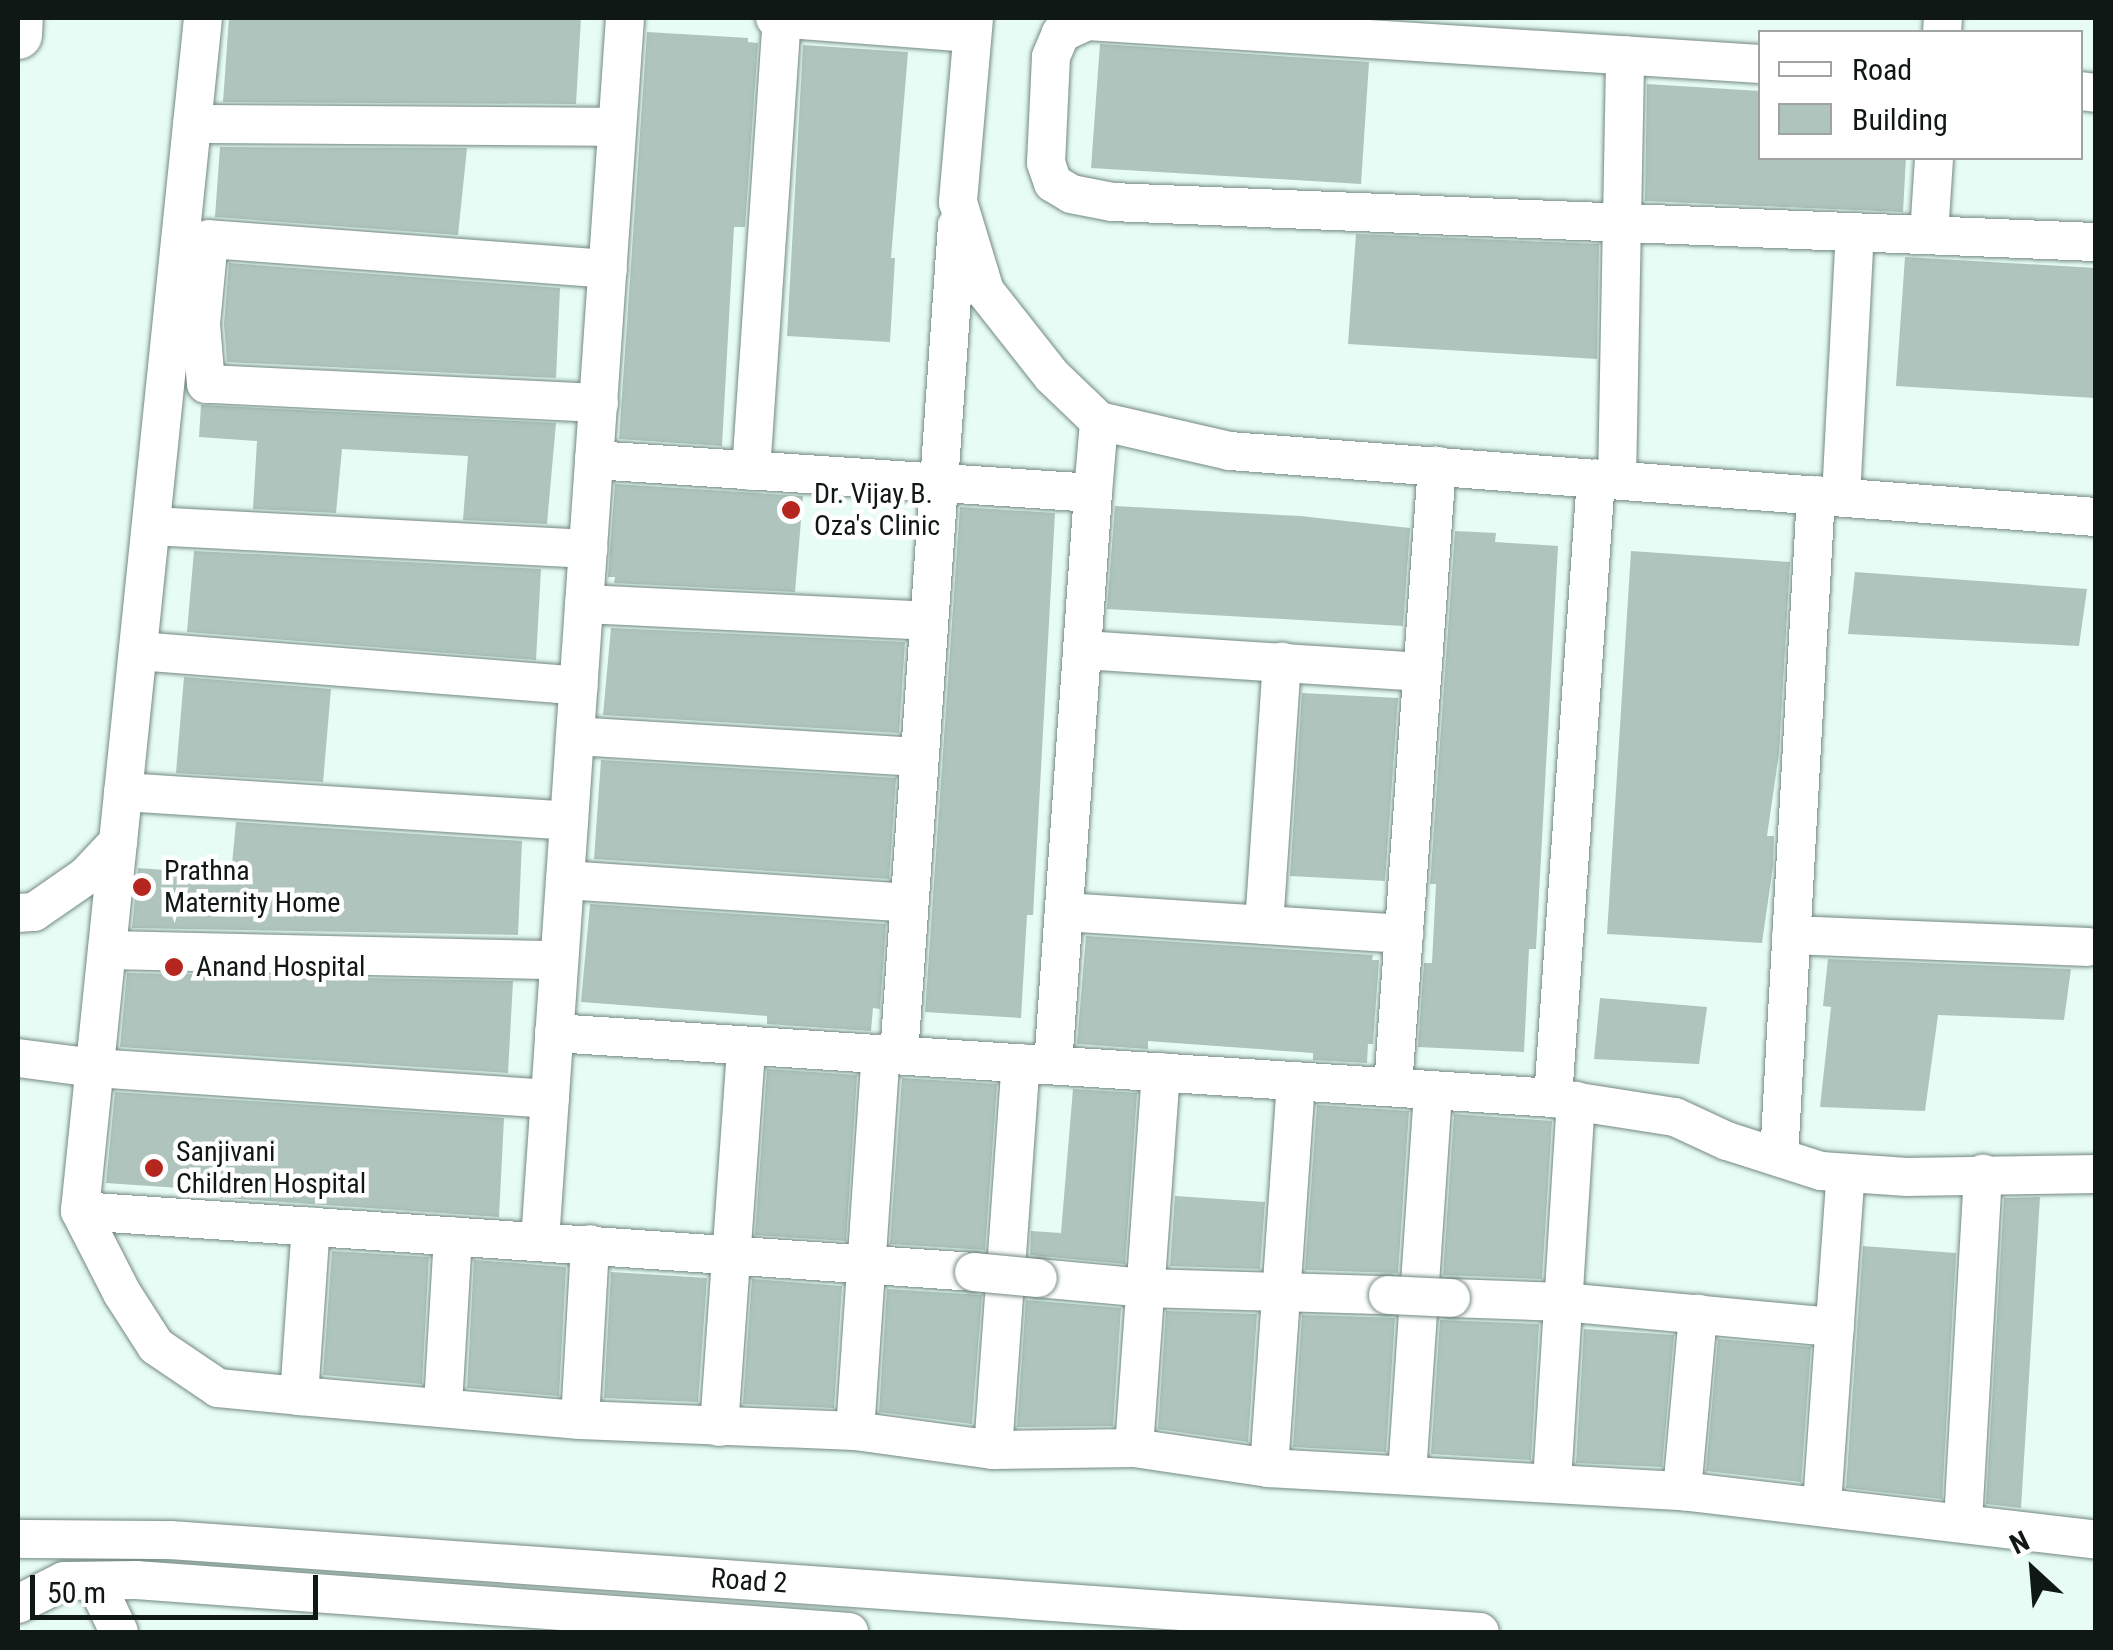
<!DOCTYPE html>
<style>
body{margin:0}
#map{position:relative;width:2113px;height:1650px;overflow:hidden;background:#e6fcf5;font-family:"Roboto Condensed",sans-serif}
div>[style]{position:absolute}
.building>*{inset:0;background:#aec4bd}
.roads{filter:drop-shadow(0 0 2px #748882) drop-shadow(0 0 2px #748882)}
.minor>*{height:38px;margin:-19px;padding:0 19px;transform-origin:19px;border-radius:19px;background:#fff}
.major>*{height:48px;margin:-24px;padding:0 24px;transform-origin:24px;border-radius:24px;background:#fff}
.bridges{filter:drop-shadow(0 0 2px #748882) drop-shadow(0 0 2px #748882)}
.minor-bridge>*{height:38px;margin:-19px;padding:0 19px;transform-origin:19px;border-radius:19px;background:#fff}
.dots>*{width:28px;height:28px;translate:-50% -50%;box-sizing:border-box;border:5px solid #fff;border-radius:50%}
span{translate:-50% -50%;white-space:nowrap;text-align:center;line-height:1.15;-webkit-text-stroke:9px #fff;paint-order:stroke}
.poi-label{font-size:28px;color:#101815}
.left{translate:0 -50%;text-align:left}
.street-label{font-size:28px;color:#101815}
.frame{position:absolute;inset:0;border:20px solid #101815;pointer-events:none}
.legend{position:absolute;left:1758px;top:30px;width:325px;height:130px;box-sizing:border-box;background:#fff;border:2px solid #9fa3a1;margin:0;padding:12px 18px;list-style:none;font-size:30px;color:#101815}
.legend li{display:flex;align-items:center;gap:20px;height:50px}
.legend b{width:50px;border:2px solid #9fa3a1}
.north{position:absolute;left:1983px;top:1520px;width:100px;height:100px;-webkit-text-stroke:8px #fff;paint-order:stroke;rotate:334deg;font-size:28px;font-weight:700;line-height:40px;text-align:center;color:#101815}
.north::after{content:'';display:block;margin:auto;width:35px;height:45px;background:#101815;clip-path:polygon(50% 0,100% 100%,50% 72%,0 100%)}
.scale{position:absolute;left:30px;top:1575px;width:288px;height:45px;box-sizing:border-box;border:5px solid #101815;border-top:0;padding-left:12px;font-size:30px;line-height:35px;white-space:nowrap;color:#101815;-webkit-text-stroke:8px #fff;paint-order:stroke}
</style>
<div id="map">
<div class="building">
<div style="clip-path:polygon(229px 18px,581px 18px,576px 104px,223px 102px)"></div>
<div style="clip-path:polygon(647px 32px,748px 38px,748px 42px,758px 43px,745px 227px,734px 227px,722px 446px,619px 439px)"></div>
<div style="clip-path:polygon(1100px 44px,1369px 62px,1361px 184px,1091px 168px)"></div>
<div style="clip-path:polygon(803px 45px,908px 52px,891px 258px,895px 258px,890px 342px,787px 336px)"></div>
<div style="clip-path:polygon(1647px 84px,1760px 91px,1760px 158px,1906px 158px,1903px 212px,1645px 201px)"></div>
<div style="clip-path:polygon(220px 147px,467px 148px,458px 235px,215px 217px)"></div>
<div style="clip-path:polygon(1356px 234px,1599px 244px,1597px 359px,1348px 344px)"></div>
<div style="clip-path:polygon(1905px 257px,2096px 268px,2096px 398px,1896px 386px)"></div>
<div style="clip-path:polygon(229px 263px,560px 288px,556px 378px,227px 362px,224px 324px)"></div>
<div style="clip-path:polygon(201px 405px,556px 423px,547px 524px,463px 520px,468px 456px,342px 449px,336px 513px,253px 509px,257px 441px,199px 437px)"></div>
<div style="clip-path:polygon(615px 484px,803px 496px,795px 592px,614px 583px,615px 577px,608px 577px)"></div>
<div style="clip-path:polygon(1115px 506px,1300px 516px,1410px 528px,1403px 626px,1107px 609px)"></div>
<div style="clip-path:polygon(960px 507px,1055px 513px,1033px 915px,1027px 915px,1021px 1018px,925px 1012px)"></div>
<div style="clip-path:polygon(1455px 531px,1496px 533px,1495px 542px,1558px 546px,1536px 949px,1529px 949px,1524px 1052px,1418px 1047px,1424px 963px,1432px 963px,1436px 884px,1430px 884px)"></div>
<div style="clip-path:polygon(194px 551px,541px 569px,536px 660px,187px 632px)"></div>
<div style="clip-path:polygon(1631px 551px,1790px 562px,1779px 753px,1767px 836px,1774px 836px,1773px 866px,1762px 943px,1607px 934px)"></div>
<div style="clip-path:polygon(1855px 572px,2087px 589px,2079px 646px,1848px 634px)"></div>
<div style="clip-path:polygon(611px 628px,905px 642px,899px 733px,603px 715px)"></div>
<div style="clip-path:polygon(184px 677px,331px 689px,323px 782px,176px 773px)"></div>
<div style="clip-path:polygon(1302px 693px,1398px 698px,1385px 881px,1290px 876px)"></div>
<div style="clip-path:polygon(601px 760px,896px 778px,889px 879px,594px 859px)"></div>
<div style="clip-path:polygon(236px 822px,522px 841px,518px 935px,132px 928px,138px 868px,231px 875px)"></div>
<div style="clip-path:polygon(590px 904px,886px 924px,880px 1009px,873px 1008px,871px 1031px,767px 1024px,767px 1016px,581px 1002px)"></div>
<div style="clip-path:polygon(1086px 936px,1373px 955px,1372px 960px,1379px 960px,1373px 1044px,1368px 1044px,1367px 1063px,1313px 1060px,1313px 1053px,1161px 1042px,1148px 1041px,1148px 1049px,1077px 1044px)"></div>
<div style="clip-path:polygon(1828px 959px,2071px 969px,2064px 1020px,1938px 1015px,1925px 1111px,1820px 1107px,1831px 1007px,1823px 1006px)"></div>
<div style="clip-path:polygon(127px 973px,513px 981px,508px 1073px,120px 1047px)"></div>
<div style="clip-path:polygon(1600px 998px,1707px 1007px,1699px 1064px,1594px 1059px)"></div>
<div style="clip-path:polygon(767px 1069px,857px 1075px,846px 1241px,755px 1235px)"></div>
<div style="clip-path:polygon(902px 1078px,997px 1084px,985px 1250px,890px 1244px)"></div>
<div style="clip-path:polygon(1073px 1089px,1137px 1093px,1125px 1264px,1030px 1255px,1031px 1231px,1061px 1233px)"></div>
<div style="clip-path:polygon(115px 1092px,504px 1118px,499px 1217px,209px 1197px,209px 1190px,106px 1183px)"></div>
<div style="clip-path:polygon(1317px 1105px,1409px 1111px,1398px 1273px,1305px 1270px)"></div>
<div style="clip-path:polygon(1454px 1114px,1552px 1121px,1542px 1279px,1443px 1275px)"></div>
<div style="clip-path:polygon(1175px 1196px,1265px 1202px,1260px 1269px,1170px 1266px)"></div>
<div style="clip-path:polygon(2040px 1197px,2021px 1508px,1986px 1504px,2004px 1198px)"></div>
<div style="clip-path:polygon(1863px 1246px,1956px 1253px,1942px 1499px,1846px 1488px)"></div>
<div style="clip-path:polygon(332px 1251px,429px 1257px,422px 1384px,323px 1375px)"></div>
<div style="clip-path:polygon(474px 1260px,566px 1267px,559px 1396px,467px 1388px)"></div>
<div style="clip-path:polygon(611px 1272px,707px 1278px,698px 1402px,604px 1398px)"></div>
<div style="clip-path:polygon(752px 1279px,842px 1286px,834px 1408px,743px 1404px)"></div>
<div style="clip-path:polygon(887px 1289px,982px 1295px,972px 1424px,879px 1412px)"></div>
<div style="clip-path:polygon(1026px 1300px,1121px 1308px,1113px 1426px,1017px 1427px)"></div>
<div style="clip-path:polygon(1166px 1311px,1257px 1314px,1248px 1442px,1158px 1429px)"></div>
<div style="clip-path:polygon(1302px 1315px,1395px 1318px,1386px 1452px,1293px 1447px)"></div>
<div style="clip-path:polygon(1440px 1320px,1539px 1324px,1531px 1460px,1431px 1454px)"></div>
<div style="clip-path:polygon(1584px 1329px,1674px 1335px,1662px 1467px,1576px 1463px)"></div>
<div style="clip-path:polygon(1718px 1339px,1811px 1347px,1801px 1482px,1706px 1471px)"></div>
</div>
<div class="roads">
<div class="minor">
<div style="left:203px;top:18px;width:1199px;rotate:95.89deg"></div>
<div style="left:80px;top:1211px;width:92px;rotate:62.9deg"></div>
<div style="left:122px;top:1293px;width:63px;rotate:57.3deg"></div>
<div style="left:156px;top:1346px;width:75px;rotate:34.1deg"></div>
<div style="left:218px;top:1388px;width:81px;rotate:5.6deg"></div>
<div style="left:299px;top:1396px;width:282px;rotate:4.9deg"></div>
<div style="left:580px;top:1420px;width:275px;rotate:2.3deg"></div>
<div style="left:855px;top:1431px;width:139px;rotate:7.8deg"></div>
<div style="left:993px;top:1450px;width:141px;rotate:-0.8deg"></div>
<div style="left:1134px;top:1448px;width:136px;rotate:8.4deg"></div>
<div style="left:1269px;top:1468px;width:414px;rotate:3.2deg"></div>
<div style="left:1682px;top:1491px;width:417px;rotate:6.7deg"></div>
<div style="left:625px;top:18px;width:443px;rotate:94deg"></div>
<div style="left:594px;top:460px;width:500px;rotate:3.78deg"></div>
<div style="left:1093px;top:493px;width:72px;rotate:-85.2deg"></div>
<div style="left:775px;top:18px;width:197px;rotate:4.4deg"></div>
<div style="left:974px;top:18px;width:185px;rotate:95deg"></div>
<div style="left:958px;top:202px;width:93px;rotate:73.1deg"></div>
<div style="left:985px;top:291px;width:108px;rotate:51.8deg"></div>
<div style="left:1052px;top:376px;width:65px;rotate:43.8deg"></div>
<div style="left:1099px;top:421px;width:134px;rotate:12.9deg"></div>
<div style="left:1230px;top:451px;width:869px;rotate:4.36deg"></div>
<div style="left:1942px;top:32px;width:14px;rotate:-86deg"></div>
<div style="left:1760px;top:64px;width:674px;rotate:-176.34deg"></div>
<div style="left:1087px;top:21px;width:29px;rotate:155deg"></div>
<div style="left:1061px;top:33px;width:26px;rotate:113deg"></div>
<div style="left:1051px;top:57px;width:106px;rotate:92.7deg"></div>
<div style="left:1046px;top:163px;width:21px;rotate:71deg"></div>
<div style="left:1053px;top:183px;width:21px;rotate:31deg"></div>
<div style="left:1071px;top:194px;width:42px;rotate:11deg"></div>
<div style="left:1112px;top:202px;width:985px;rotate:2.33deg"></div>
<div style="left:2080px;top:91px;width:16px;rotate:7deg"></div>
<div style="left:192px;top:124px;width:425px;rotate:0.4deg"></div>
<div style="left:1929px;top:234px;width:76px;rotate:-86.2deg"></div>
<div style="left:599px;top:403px;width:393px;rotate:-177.2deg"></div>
<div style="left:206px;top:384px;width:60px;rotate:-94.8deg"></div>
<div style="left:201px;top:324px;width:85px;rotate:-84.6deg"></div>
<div style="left:209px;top:239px;width:400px;rotate:4.3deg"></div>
<div style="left:751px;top:471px;width:454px;rotate:-86.1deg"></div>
<div style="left:1617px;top:480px;width:425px;rotate:-88.9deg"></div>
<div style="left:1841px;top:497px;width:265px;rotate:-87deg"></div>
<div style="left:151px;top:526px;width:438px;rotate:3deg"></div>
<div style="left:584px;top:604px;width:345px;rotate:2.8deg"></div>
<div style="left:1083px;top:650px;width:340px;rotate:3.7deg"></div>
<div style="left:138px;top:651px;width:442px;rotate:4.5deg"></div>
<div style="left:575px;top:736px;width:345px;rotate:3.5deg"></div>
<div style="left:123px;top:792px;width:447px;rotate:3.7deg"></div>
<div style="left:565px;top:880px;width:345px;rotate:3.8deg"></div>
<div style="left:1064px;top:912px;width:341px;rotate:3.7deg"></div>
<div style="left:18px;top:913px;width:16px;rotate:-4deg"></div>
<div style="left:34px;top:912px;width:63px;rotate:-34.7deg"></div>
<div style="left:86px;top:876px;width:47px;rotate:-46.7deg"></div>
<div style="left:1264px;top:925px;width:264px;rotate:-86.1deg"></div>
<div style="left:1791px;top:935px;width:297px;rotate:2.3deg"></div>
<div style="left:107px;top:950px;width:452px;rotate:1.3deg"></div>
<div style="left:554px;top:1033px;width:1001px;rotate:3.72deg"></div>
<div style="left:1553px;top:1098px;width:123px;rotate:8.9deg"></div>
<div style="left:1675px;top:1117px;width:57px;rotate:24.8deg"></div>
<div style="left:1727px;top:1141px;width:99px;rotate:17.7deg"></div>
<div style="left:1821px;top:1171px;width:86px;rotate:4deg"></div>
<div style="left:1907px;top:1177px;width:189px;rotate:-0.9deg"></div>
<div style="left:899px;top:1055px;width:832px;rotate:-86deg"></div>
<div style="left:18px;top:1058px;width:78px;rotate:7.4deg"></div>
<div style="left:95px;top:1068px;width:456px;rotate:3.9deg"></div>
<div style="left:1053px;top:1065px;width:573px;rotate:-86deg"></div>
<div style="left:1393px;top:1087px;width:623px;rotate:-85.95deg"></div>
<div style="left:1553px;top:1098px;width:621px;rotate:-86.03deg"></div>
<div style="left:1779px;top:1157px;width:663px;rotate:-86.8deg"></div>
<div style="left:80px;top:1211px;width:896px;rotate:3.9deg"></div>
<div style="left:540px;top:1241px;width:783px;rotate:-86.04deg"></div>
<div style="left:1038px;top:1278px;width:107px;rotate:5.3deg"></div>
<div style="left:1145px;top:1288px;width:243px;rotate:1.7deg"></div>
<div style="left:1451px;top:1298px;width:112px;rotate:2deg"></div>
<div style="left:1563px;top:1302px;width:273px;rotate:5.3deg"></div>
<div style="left:299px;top:1396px;width:170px;rotate:-86deg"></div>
<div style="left:443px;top:1405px;width:169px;rotate:-86.6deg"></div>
<div style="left:580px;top:1420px;width:176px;rotate:-86.7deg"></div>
<div style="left:719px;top:1427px;width:382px;rotate:-85.9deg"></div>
<div style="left:855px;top:1431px;width:378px;rotate:-86.1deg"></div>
<div style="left:1134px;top:1448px;width:377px;rotate:-85.9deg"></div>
<div style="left:993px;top:1450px;width:388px;rotate:-85.9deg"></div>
<div style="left:1269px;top:1468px;width:388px;rotate:-86deg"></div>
<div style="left:1407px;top:1474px;width:385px;rotate:-86.1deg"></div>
<div style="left:1552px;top:1481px;width:381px;rotate:-86.4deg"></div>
<div style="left:1682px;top:1491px;width:178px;rotate:-84.8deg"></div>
<div style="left:1822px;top:1504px;width:332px;rotate:-85.9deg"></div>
<div style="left:1963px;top:1521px;width:348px;rotate:-86.7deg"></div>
<div style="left:18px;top:1539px;width:152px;rotate:0.4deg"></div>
<div style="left:170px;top:1540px;width:1313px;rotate:4.02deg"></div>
<div style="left:95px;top:1581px;width:56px;rotate:64.8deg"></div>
<div style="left:18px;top:1604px;width:51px;rotate:-26.6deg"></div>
<div style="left:64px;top:1581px;width:72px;rotate:-0.8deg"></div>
<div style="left:136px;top:1580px;width:715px;rotate:4.17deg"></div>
</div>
<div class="major">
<div style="left:18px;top:35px;width:17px;rotate:-87deg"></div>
</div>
</div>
<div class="bridges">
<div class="minor-bridge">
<div style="left:974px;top:1272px;width:64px;rotate:5.4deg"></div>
<div style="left:1388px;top:1295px;width:63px;rotate:2.7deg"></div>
</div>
</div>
<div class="dots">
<div style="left:791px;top:510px;background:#b5261e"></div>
<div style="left:142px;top:887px;background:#b5261e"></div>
<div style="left:174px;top:967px;background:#b5261e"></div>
<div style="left:154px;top:1168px;background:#b5261e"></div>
</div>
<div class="poi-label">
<span class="left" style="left:814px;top:510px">Dr. Vijay B.<br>Oza's Clinic</span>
<span class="left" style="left:164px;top:887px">Prathna<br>Maternity Home</span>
<span class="left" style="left:196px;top:967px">Anand Hospital</span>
<span class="left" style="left:176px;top:1168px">Sanjivani<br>Children Hospital</span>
</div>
<div class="street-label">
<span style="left:749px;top:1581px;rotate:4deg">Road 2</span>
</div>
<div class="frame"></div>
<ul class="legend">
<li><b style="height:12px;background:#fff"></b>Road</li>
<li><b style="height:28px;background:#aec4bd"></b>Building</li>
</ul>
<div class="north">N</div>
<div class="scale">50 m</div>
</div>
